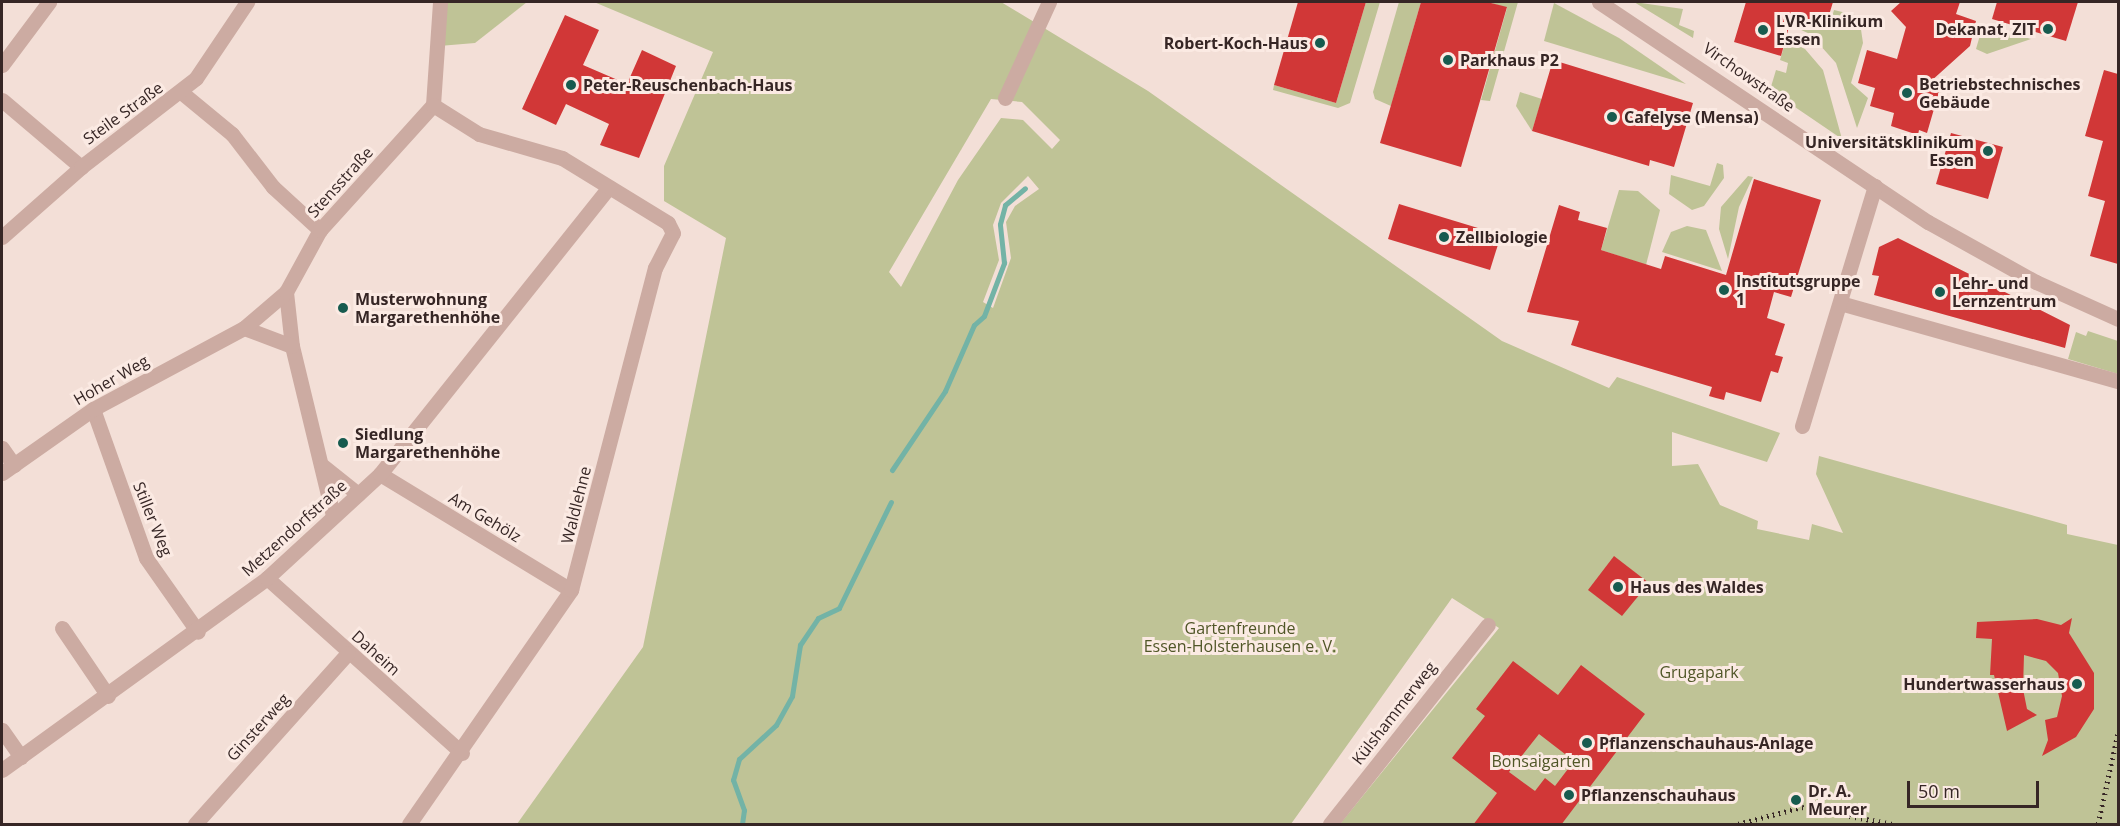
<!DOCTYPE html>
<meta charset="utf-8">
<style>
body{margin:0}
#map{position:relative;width:2120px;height:826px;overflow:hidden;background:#f3dfd7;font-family:"Open Sans",sans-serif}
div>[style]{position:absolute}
.green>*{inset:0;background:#bfc396}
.stream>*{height:5px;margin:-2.5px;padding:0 2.5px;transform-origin:2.5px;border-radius:2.5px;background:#73b3a6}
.building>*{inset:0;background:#d13737}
.street>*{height:15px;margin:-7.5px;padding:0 7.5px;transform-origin:7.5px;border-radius:7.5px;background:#ccaba2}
.rail>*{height:4.5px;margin-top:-2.25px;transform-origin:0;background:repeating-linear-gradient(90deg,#362625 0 1.5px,transparent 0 6px)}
.dots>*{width:16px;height:16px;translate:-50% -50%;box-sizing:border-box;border:3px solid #fbeae3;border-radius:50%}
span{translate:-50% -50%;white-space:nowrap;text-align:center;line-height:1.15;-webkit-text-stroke:6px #fbeae3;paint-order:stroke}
.poi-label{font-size:16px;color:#362625;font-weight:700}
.left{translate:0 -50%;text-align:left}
.right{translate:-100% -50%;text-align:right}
.street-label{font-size:16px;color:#362625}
.park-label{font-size:16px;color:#505627}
.frame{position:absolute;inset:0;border:3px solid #362625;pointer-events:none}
.scale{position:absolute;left:1907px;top:781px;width:132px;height:27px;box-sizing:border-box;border:3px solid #362625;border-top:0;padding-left:8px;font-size:18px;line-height:21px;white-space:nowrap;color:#362625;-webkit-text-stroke:4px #fbeae3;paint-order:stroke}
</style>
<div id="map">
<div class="green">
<div style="clip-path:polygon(444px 2px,527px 2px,475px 43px,439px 46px)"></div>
<div style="clip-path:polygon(evenodd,594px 2px,1001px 2px,1148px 91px,1502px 341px,1609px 388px,1617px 377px,1780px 433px,1767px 462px,1672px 432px,1672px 466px,1698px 464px,1720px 505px,1758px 521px,1757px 529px,1809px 540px,1812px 524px,1843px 533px,1816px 474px,1819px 456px,2067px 525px,2067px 534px,2118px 545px,2118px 824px,1340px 824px,1499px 628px,1452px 598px,1291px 824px,517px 824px,643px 647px,726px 238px,664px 201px,664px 166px,713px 52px,594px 2px,991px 99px,1022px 102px,1060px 140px,1052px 149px,1023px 120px,1001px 118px,958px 180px,901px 287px,889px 272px,991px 99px,594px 2px,1028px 176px,1039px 189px,1015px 206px,1006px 222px,1011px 258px,993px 308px,983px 302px,999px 260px,993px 225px,1001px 203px,1028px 176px)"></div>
<div style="clip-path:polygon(1366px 2px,1380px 2px,1350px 103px,1338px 108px,1273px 90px,1274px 85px,1336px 103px)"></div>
<div style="clip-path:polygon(1399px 2px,1421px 2px,1391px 106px,1375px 99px,1373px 92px)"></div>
<div style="clip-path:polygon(1487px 2px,1518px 2px,1490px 101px,1481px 100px,1507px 8px)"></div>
<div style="clip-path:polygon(1634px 2px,1683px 9px,1679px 25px,1694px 31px,1693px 38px)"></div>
<div style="clip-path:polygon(1554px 3px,1619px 38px,1686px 84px,1544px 41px)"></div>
<div style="clip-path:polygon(1834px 10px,1859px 16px,1863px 43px,1851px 83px,1868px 98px,1857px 128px,1836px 63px,1810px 34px,1790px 25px,1791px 19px,1828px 30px)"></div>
<div style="clip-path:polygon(1983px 25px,2031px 39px,1987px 54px,1976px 49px)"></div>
<div style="clip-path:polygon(1786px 40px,1805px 49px,1823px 70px,1842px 139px,1770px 90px,1776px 70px,1786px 73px,1788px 63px,1780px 60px)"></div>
<div style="clip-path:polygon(1520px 92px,1542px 99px,1532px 131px,1516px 106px)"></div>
<div style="clip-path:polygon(1717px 163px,1723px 165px,1724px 178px,1704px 206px,1692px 210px,1669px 194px,1671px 175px,1710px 186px)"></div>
<div style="clip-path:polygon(1748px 176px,1753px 177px,1739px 207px,1728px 259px,1719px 229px,1721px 207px)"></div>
<div style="clip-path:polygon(1619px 190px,1638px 191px,1660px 210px,1646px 265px,1601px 250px)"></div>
<div style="clip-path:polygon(1687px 226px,1706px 230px,1722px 271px,1662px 252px,1671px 232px)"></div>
<div style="clip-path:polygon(2088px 331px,2118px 341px,2118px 374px,2068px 359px,2076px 332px,2086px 336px)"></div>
</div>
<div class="stream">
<div style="left:892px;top:470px;width:95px;rotate:-56.1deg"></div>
<div style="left:945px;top:391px;width:72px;rotate:-66.3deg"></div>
<div style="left:974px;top:325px;width:13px;rotate:-42deg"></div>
<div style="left:984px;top:316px;width:57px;rotate:-69.3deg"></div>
<div style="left:1004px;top:263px;width:39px;rotate:-96deg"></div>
<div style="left:1000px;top:224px;width:20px;rotate:-75deg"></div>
<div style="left:1005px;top:205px;width:26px;rotate:-40deg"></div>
<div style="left:742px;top:824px;width:14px;rotate:-82deg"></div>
<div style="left:744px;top:810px;width:32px;rotate:-110deg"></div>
<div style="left:733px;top:780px;width:22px;rotate:-74deg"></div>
<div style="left:739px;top:759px;width:50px;rotate:-42.6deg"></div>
<div style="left:776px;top:725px;width:33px;rotate:-61deg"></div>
<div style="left:792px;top:696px;width:52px;rotate:-81.1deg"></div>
<div style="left:800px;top:645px;width:32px;rotate:-56deg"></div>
<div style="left:818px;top:618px;width:23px;rotate:-25deg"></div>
<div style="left:839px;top:608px;width:118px;rotate:-63.9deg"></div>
</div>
<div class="building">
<div style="clip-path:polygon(1298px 2px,1366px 2px,1336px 103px,1274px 85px)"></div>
<div style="clip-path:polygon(1421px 2px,1487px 2px,1507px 7px,1461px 167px,1380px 143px)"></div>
<div style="clip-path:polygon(1746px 2px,1833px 2px,1826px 25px,1792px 16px,1781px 56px,1734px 42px)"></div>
<div style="clip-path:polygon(1901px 2px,1960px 2px,1956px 14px,1976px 21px,1970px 46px,1930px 82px,1941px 85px,1927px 133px,1919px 130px,1918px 135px,1891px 126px,1894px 113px,1870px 106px,1875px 88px,1858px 83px,1867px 50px,1897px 59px,1906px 27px,1891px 11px)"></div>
<div style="clip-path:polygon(1997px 2px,2078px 2px,2066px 41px,1992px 19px)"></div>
<div style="clip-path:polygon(565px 15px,599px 30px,583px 65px,627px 84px,642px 50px,676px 66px,639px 158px,600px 145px,609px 124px,566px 104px,556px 125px,522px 109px)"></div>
<div style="clip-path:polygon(1553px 60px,1693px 103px,1674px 167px,1650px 160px,1649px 166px,1532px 131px)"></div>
<div style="clip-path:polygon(2104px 70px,2118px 74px,2118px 264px,2090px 256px,2105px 201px,2088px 196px,2103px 141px,2085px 136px)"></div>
<div style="clip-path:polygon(1951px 133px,2003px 147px,1988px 199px,1936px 184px)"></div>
<div style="clip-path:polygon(1754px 179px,1821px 200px,1791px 297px,1774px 292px,1767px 318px,1785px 324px,1775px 355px,1783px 357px,1778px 373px,1771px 371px,1761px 402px,1726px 392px,1724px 400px,1716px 398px,1709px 396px,1712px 387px,1571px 345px,1579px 321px,1527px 312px,1559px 205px,1580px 212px,1578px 220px,1607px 228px,1601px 250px,1661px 269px,1665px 256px,1726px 275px)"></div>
<div style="clip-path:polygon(1399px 204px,1501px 235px,1490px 270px,1388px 239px)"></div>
<div style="clip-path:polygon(1898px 238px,2070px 325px,2065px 348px,1874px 295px,1879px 276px,1872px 275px,1879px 247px)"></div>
<div style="clip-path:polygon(1614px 556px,1649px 583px,1622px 616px,1588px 590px)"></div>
<div style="clip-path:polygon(2072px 618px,2069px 633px,2094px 673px,2094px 709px,2076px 737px,2042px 756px,2048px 740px,2045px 720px,2057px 717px,2062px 696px,2058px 673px,2046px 661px,2024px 655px,2023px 689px,2027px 709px,2037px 715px,2007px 731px,1994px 675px,1990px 675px,1992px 639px,1976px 638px,1977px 622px,2037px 619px,2061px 625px)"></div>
<div style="clip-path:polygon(evenodd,1513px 661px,1558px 695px,1581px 665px,1645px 714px,1561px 825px,1473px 825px,1497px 793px,1452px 758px,1485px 716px,1476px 709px,1513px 661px,1539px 734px,1574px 761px,1555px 786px,1545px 778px,1535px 791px,1509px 772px,1539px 734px)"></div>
</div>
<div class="street">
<div style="left:1599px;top:2px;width:396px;rotate:33.8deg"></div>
<div style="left:1928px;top:222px;width:124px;rotate:29.1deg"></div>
<div style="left:2036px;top:282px;width:90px;rotate:24.3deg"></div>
<div style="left:2px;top:65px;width:79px;rotate:-53.3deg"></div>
<div style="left:181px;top:92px;width:66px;rotate:39.5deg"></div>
<div style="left:232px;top:134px;width:67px;rotate:52.3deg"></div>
<div style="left:273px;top:187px;width:64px;rotate:42.5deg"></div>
<div style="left:1005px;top:98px;width:106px;rotate:-65.4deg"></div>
<div style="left:2px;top:100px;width:104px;rotate:40.3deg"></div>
<div style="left:2px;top:237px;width:106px;rotate:-41.5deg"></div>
<div style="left:81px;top:167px;width:145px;rotate:-37.7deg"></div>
<div style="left:196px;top:78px;width:92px;rotate:-56.1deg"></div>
<div style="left:286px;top:292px;width:54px;rotate:83.7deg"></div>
<div style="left:292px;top:346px;width:175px;rotate:76.4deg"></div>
<div style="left:1840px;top:303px;width:289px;rotate:15.7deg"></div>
<div style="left:244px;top:328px;width:51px;rotate:20.6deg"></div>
<div style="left:93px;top:409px;width:158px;rotate:70.4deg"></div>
<div style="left:146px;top:558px;width:90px;rotate:54.9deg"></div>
<div style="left:1802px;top:426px;width:251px;rotate:-73.1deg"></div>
<div style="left:2px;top:448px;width:21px;rotate:55deg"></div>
<div style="left:323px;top:466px;width:45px;rotate:38.7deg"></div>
<div style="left:2px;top:473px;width:111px;rotate:-35.1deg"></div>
<div style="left:93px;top:409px;width:171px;rotate:-28.2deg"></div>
<div style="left:244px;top:328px;width:55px;rotate:-40.6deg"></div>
<div style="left:286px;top:292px;width:71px;rotate:-61.3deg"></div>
<div style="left:320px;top:230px;width:169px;rotate:-47.9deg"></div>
<div style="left:433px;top:105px;width:103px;rotate:-86.1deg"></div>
<div style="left:380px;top:474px;width:223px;rotate:31.3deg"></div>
<div style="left:267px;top:578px;width:262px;rotate:41.9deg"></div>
<div style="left:62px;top:628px;width:82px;rotate:55.9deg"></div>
<div style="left:2px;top:730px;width:33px;rotate:55deg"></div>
<div style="left:2px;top:770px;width:327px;rotate:-35.9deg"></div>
<div style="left:267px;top:578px;width:154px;rotate:-42.6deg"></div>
<div style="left:380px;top:474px;width:367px;rotate:-51.4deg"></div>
<div style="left:195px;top:824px;width:229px;rotate:-48.2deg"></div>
<div style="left:409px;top:824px;width:285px;rotate:-55.3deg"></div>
<div style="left:571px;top:590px;width:333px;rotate:-75.4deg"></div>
<div style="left:655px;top:268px;width:39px;rotate:-63deg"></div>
<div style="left:673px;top:233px;width:11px;rotate:-117deg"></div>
<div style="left:668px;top:223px;width:124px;rotate:-148.5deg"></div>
<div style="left:562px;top:158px;width:86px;rotate:-163.9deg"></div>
<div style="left:479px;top:134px;width:54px;rotate:-147.8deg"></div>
<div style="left:1330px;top:824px;width:254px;rotate:-51.6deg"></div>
</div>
<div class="rail">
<div style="left:1738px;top:824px;width:66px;rotate:-14.9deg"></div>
<div style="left:1802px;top:807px;width:92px;rotate:10.7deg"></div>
<div style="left:2098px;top:824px;width:94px;rotate:-77.7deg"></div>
</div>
<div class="dots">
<div style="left:2048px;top:29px;background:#175b4f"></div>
<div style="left:1763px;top:30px;background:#175b4f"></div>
<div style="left:1320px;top:43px;background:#175b4f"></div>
<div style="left:1448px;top:60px;background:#175b4f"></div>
<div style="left:571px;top:85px;background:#175b4f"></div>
<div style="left:1907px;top:93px;background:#175b4f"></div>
<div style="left:1612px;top:117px;background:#175b4f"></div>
<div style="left:1988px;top:151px;background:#175b4f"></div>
<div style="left:1444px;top:237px;background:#175b4f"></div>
<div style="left:1724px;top:290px;background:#175b4f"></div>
<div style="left:1940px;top:292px;background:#175b4f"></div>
<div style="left:343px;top:308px;background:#175b4f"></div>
<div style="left:343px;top:443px;background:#175b4f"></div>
<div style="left:1618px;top:587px;background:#175b4f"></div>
<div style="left:2077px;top:684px;background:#175b4f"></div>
<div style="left:1587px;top:743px;background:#175b4f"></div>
<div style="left:1569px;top:795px;background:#175b4f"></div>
<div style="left:1796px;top:800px;background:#175b4f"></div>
</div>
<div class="poi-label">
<span class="left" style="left:1776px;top:30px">LVR-Klinikum<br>Essen</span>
<span class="right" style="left:2036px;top:29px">Dekanat, ZIT</span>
<span class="right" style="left:1308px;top:43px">Robert-Koch-Haus</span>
<span class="left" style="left:1460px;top:60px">Parkhaus P2</span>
<span class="left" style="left:1919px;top:93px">Betriebstechnisches<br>Gebäude</span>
<span class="left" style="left:583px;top:85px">Peter-Reuschenbach-Haus</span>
<span class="left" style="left:1624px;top:117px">Cafelyse (Mensa)</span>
<span class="right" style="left:1974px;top:151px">Universitätsklinikum<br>Essen</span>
<span class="left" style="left:1456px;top:237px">Zellbiologie</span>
<span class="left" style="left:1736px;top:290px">Institutsgruppe<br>1</span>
<span class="left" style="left:1952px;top:292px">Lehr- und<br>Lernzentrum</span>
<span class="left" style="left:355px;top:308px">Musterwohnung<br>Margarethenhöhe</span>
<span class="left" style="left:355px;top:443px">Siedlung<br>Margarethenhöhe</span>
<span class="left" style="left:1630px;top:587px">Haus des Waldes</span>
<span class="right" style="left:2065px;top:684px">Hundertwasserhaus</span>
<span class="left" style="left:1599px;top:743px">Pflanzenschauhaus-Anlage</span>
<span class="left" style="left:1808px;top:800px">Dr. A.<br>Meurer</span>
<span class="left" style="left:1581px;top:795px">Pflanzenschauhaus</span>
</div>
<div class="street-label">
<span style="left:1749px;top:77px;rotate:35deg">Virchowstraße</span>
<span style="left:123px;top:113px;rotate:-36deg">Steile Straße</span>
<span style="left:340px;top:182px;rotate:-48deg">Stensstraße</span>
<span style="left:111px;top:380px;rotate:-30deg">Hoher Weg</span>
<span style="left:576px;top:505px;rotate:-76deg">Waldlehne</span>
<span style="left:485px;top:517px;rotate:31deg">Am Gehölz</span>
<span style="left:153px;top:519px;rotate:68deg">Stiller Weg</span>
<span style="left:294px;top:528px;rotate:-42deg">Metzendorfstraße</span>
<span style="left:376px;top:653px;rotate:42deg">Daheim</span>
<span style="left:1394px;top:713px;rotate:-52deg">Külshammerweg</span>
<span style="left:258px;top:727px;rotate:-48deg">Ginsterweg</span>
</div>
<div class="park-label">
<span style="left:1240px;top:637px">Gartenfreunde<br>Essen-Holsterhausen e. V.</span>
<span style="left:1699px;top:672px">Grugapark</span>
<span style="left:1541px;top:761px">Bonsaigarten</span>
</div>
<div class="frame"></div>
<div class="scale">50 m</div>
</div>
